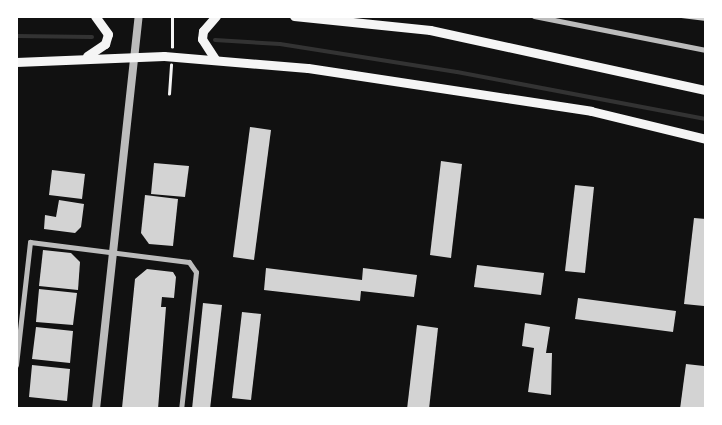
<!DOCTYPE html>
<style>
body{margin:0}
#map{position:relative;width:722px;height:425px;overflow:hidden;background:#111;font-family:"Fira Sans",sans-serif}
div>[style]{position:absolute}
.stream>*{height:4px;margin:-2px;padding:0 2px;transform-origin:2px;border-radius:2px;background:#333}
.building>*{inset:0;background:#d3d3d3}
.path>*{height:2.5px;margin:-1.25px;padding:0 1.25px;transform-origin:1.25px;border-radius:1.25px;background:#f5f5f5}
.minor>*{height:5px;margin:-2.5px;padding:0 2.5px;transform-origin:2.5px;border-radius:2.5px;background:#bcbcbc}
.tertiary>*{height:8px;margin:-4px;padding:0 4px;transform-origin:4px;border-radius:4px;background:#bcbcbc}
.secondary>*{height:9px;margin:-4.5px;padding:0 4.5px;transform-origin:4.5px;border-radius:4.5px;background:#f5f5f5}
span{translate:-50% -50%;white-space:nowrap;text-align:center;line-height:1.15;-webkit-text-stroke:4.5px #fff;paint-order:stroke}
.frame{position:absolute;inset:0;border:18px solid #fff;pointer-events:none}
</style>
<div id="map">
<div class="stream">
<div style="left:16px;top:36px;width:76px;rotate:0.8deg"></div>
<div style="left:215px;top:40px;width:65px;rotate:3.5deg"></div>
<div style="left:280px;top:44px;width:179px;rotate:9deg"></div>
<div style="left:457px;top:72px;width:253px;rotate:10.7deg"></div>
</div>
<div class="building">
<div style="clip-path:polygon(673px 16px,706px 16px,706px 21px,673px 17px)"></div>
<div style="clip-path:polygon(250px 127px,271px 130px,254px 260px,233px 257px)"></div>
<div style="clip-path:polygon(441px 161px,462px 164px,451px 258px,430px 255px)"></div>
<div style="clip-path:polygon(154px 163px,189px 166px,185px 197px,151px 194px)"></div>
<div style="clip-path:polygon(52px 170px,85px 174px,82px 199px,49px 195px)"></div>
<div style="clip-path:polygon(575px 185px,594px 187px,585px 273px,565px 271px)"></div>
<div style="clip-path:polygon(145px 195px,178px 199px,173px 246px,149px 244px,141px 233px)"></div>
<div style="clip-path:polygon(59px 200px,84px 204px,81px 227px,75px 233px,44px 229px,45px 215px,56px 217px)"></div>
<div style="clip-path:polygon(694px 218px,706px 219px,704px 306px,684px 304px)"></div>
<div style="clip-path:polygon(43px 250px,71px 253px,80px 262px,78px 290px,39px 286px)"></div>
<div style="clip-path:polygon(477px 265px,544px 273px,541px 295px,474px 287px)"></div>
<div style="clip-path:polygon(266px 268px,362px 280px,363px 268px,417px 275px,414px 297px,361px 291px,360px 301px,264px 290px)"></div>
<div style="clip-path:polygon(147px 269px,173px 272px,176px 277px,174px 298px,162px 297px,161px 307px,166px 307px,158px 409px,122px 408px,135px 279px)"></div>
<div style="clip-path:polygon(39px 289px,77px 293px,73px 325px,36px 322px)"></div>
<div style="clip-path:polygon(578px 298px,676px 311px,673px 332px,575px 319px)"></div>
<div style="clip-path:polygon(203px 303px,222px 305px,210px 409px,192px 409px)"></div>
<div style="clip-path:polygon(242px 312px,261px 314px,251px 400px,232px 398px)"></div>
<div style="clip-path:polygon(525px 323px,550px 327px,546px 353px,552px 353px,551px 395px,528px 392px,534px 348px,522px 346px)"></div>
<div style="clip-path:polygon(417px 325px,438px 328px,429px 409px,407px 409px)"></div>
<div style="clip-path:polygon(36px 327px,73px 331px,70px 363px,32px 359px)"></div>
<div style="clip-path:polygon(686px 364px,704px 366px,706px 409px,680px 409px)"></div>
<div style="clip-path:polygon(32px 365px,70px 369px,67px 401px,29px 397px)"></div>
</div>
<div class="path">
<div style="left:172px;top:47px;width:31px;rotate:-90deg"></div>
<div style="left:169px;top:94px;width:29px;rotate:-86deg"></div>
</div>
<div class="minor">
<div style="left:534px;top:16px;width:175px;rotate:11.2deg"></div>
<div style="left:16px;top:365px;width:124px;rotate:-83.5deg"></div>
<div style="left:30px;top:242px;width:160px;rotate:7.2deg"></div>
<div style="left:189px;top:262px;width:12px;rotate:55deg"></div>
<div style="left:196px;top:272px;width:138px;rotate:96.2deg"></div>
</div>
<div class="tertiary">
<div style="left:96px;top:409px;width:395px;rotate:-83.8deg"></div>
</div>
<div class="secondary">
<div style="left:294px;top:16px;width:137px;rotate:5.9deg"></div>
<div style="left:430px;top:30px;width:282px;rotate:12.3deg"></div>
<div style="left:87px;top:56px;width:22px;rotate:-34deg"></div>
<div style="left:105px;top:44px;width:10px;rotate:-73deg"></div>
<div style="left:108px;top:34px;width:22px;rotate:-126deg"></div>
<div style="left:215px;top:59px;width:24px;rotate:-123deg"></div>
<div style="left:202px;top:39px;width:8px;rotate:-83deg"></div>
<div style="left:203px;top:31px;width:20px;rotate:-49deg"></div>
<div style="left:16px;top:62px;width:148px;rotate:-2.3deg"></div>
<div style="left:164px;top:56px;width:144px;rotate:4.8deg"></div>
<div style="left:308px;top:68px;width:286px;rotate:8.6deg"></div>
<div style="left:591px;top:111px;width:118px;rotate:13.7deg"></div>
</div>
<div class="frame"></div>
</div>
